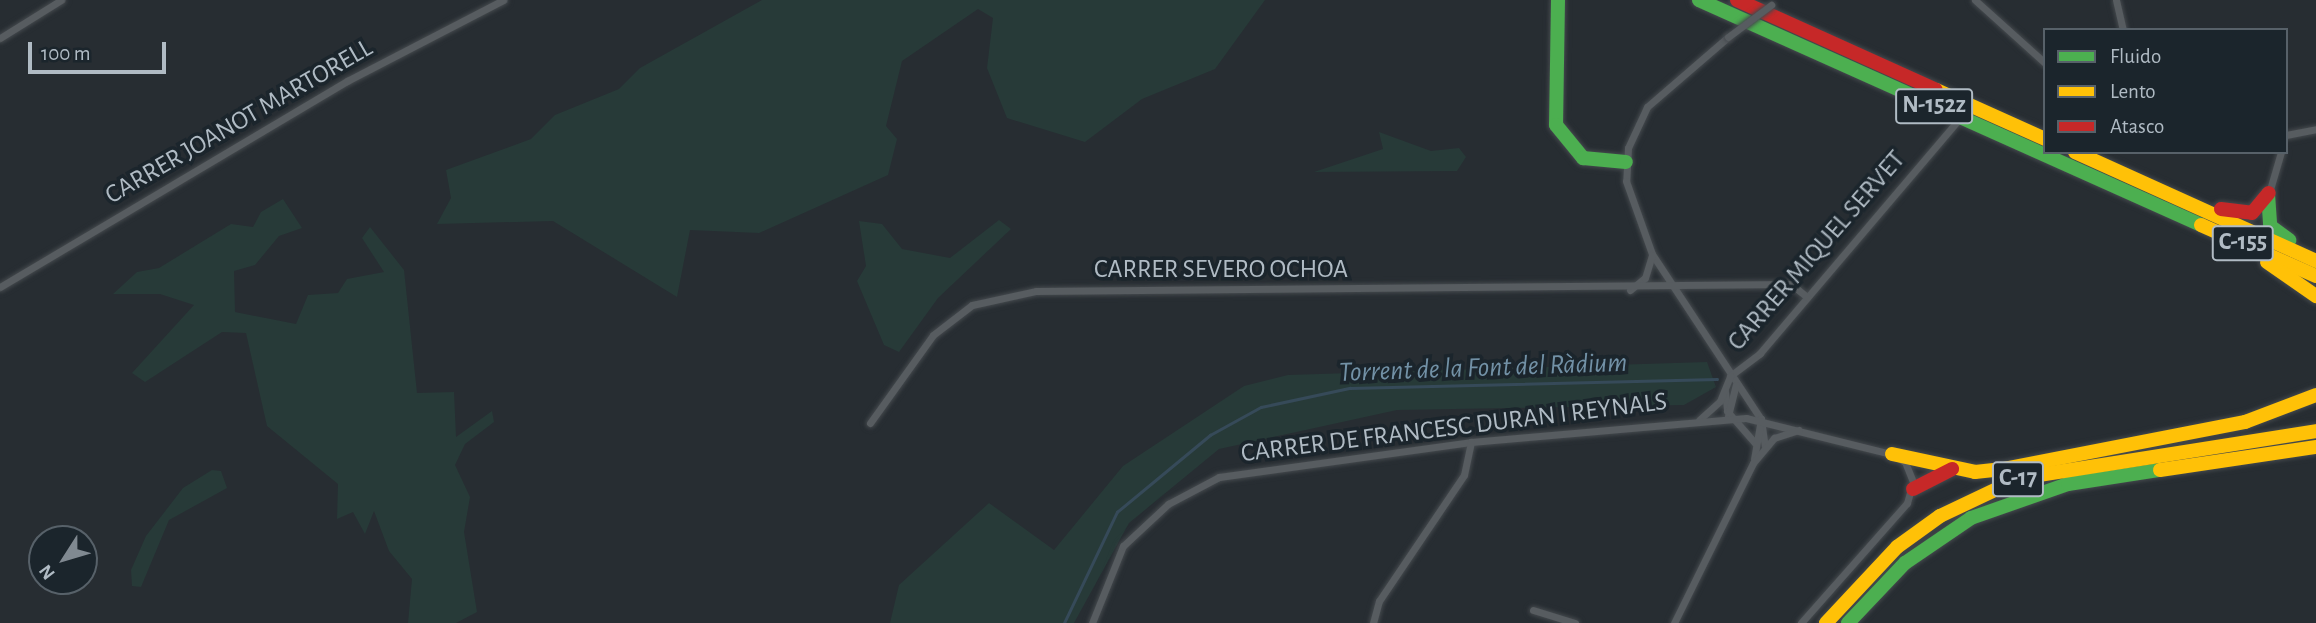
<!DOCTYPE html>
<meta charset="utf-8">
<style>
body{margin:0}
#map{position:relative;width:2316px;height:623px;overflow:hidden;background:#272d32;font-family:"Alegreya Sans",sans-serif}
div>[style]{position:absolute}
.green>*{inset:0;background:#273a38}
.stream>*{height:2.5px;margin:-1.25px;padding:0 1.25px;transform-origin:1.25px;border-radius:1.25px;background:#364a59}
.roads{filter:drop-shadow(0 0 2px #44494d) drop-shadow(0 0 2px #44494d)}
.street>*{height:7px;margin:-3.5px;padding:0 3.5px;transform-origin:3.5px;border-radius:3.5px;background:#575c60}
.fast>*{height:14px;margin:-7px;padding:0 7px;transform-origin:7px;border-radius:7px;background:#4caf50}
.slow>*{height:14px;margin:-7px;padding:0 7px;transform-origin:7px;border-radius:7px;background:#ffc107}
.jam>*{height:14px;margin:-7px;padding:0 7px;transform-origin:7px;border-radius:7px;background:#c62828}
.bridges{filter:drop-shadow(0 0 2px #44494d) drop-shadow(0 0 2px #44494d)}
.street-bridge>*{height:7px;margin:-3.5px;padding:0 3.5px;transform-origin:3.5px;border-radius:3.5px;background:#575c60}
span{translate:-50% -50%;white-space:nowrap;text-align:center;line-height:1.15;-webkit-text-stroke:7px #1b252c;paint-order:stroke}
.shield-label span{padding:2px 5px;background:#1b252c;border:2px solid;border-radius:5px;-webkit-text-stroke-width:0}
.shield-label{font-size:24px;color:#b0bbc4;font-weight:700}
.street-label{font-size:26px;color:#b0bbc4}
.water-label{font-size:28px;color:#7291a6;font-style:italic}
.legend{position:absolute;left:2043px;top:28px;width:245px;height:126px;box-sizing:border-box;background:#1b252c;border:2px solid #576169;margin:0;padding:9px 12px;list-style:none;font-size:21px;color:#b0bbc4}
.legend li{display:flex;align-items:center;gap:14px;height:35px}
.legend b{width:35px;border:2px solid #576169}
.north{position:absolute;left:28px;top:525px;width:70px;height:70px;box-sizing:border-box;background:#1b252c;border:2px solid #576169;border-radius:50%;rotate:233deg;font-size:19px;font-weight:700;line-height:28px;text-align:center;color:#b0bbc4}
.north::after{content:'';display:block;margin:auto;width:24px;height:32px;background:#808991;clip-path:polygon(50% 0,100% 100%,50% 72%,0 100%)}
.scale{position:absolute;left:28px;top:42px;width:138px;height:32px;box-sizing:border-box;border:4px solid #b0bbc4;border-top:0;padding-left:9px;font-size:21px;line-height:24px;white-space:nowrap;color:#b0bbc4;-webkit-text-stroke:5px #1b252c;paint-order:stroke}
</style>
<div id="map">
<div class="green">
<div style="clip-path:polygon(762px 0,1265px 0,1215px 69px,1142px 99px,1085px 142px,1007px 118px,987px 68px,993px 18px,978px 9px,902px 61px,886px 126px,897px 139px,888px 175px,759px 233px,690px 230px,677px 297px,553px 221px,437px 224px,451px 198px,446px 170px,531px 139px,555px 115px,619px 89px,640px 68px)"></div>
<div style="clip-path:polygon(1379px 132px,1431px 151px,1459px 148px,1466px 157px,1457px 171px,1314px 172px,1383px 149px)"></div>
<div style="clip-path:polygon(283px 199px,302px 228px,279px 236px,255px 265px,234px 271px,235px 312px,296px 324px,308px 295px,338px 293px,347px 279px,384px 272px,362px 238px,370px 227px,404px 270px,417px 393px,454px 392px,456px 437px,492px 411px,494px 422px,465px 444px,455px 465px,470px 497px,464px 532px,477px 612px,456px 623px,408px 623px,412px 579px,389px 551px,374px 511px,365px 534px,353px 512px,337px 519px,338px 484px,267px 426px,246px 333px,222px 332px,145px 382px,132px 373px,194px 305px,160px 294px,113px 294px,137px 272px,159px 268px,231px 224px,253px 227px,261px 212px)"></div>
<div style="clip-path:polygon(999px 220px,1011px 229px,938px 298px,899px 352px,884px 345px,857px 281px,866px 266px,859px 221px,882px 224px,902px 249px,950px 258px)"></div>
<div style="clip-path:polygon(1707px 362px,1716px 387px,1684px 405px,1397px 410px,1219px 449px,1129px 523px,1074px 623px,890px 623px,899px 585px,989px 503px,1054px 550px,1123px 466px,1244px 386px,1288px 375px)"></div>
<div style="clip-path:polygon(212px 470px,221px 471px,227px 488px,169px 520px,141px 587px,132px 586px,131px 570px,146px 536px,183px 488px)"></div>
</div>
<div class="stream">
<div style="left:1064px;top:623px;width:123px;rotate:-64.5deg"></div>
<div style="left:1117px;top:512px;width:121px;rotate:-39.6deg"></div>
<div style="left:1210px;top:435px;width:58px;rotate:-28.8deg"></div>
<div style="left:1261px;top:407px;width:91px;rotate:-12.1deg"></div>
<div style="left:1350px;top:388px;width:367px;rotate:-1.4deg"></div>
</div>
<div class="roads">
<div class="street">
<div style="left:1975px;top:0;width:94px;rotate:42deg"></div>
<div style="left:2116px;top:0;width:31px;rotate:77deg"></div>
<div style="left:1728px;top:37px;width:107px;rotate:139.2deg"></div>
<div style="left:1647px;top:107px;width:45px;rotate:114.9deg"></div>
<div style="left:1628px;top:148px;width:33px;rotate:93deg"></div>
<div style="left:1626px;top:181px;width:77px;rotate:70.4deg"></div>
<div style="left:1652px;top:254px;width:198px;rotate:56.6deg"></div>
<div style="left:1761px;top:419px;width:27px;rotate:82deg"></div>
<div style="left:0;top:38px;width:72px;rotate:-31.9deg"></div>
<div style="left:2286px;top:135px;width:31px;rotate:-11deg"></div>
<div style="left:2269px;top:193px;width:43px;rotate:-73.7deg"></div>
<div style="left:0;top:287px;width:404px;rotate:-30.7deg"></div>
<div style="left:347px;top:81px;width:176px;rotate:-27.4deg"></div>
<div style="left:1630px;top:290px;width:19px;rotate:-39deg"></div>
<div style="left:1645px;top:278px;width:24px;rotate:-73deg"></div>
<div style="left:1730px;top:376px;width:38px;rotate:-37deg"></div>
<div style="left:1760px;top:353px;width:309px;rotate:-49.6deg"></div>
<div style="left:1725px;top:391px;width:20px;rotate:84deg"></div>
<div style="left:1727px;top:411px;width:43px;rotate:48.8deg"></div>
<div style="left:1728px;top:416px;width:32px;rotate:-76deg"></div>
<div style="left:1699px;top:420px;width:28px;rotate:-42deg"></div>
<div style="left:1720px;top:401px;width:27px;rotate:-68deg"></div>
<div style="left:870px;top:423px;width:108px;rotate:-54.4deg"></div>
<div style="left:933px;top:335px;width:49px;rotate:-37.6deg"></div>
<div style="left:972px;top:305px;width:66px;rotate:-12.3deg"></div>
<div style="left:1036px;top:291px;width:755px;rotate:-0.53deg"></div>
<div style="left:1791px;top:284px;width:21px;rotate:39deg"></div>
<div style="left:1754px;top:459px;width:41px;rotate:-80.1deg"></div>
<div style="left:1533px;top:610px;width:44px;rotate:17.2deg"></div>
<div style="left:1092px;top:623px;width:83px;rotate:-68.1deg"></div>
<div style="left:1123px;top:546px;width:62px;rotate:-43deg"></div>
<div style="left:1168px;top:504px;width:58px;rotate:-27.9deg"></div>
<div style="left:1219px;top:477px;width:254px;rotate:-7.9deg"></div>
<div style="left:1471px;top:442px;width:276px;rotate:-5deg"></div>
<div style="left:1746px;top:418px;width:150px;rotate:13.9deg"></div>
<div style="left:1892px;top:454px;width:15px;rotate:32deg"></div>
<div style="left:1905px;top:462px;width:22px;rotate:68deg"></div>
<div style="left:1913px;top:482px;width:22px;rotate:106deg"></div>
<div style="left:1907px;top:503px;width:160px;rotate:131.5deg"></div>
<div style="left:1373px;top:623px;width:23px;rotate:-75deg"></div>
<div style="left:1379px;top:601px;width:152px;rotate:-56deg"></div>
<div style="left:1464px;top:475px;width:34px;rotate:-78deg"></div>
<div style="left:1674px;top:623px;width:178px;rotate:-63.7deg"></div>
<div style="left:1753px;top:463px;width:33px;rotate:-50deg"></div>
<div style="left:1774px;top:438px;width:26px;rotate:-18deg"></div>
</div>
<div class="fast">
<div style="left:1558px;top:0;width:125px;rotate:90.9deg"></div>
<div style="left:1556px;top:125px;width:43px;rotate:50.7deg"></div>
<div style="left:1583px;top:158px;width:43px;rotate:5.3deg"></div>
<div style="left:1699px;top:0;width:550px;rotate:24.14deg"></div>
<div style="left:2268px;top:194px;width:32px;rotate:86deg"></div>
<div style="left:2270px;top:226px;width:24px;rotate:36deg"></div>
<div style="left:1848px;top:623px;width:83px;rotate:-46.5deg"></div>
<div style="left:1905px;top:563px;width:80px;rotate:-34.3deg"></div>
<div style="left:1971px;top:518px;width:103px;rotate:-19.3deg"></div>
<div style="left:2068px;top:484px;width:93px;rotate:-8.7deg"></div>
</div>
<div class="slow">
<div style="left:1936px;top:90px;width:120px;rotate:24.2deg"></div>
<div style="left:2075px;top:152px;width:265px;rotate:24.3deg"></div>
<div style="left:2201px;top:225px;width:126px;rotate:23.9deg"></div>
<div style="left:2267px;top:262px;width:60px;rotate:34.8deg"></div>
<div style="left:1892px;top:454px;width:85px;rotate:12.2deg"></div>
<div style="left:1975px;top:472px;width:28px;rotate:-6deg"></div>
<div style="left:2003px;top:469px;width:247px;rotate:-11deg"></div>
<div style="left:2245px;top:422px;width:76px;rotate:-20.8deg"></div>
<div style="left:2160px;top:470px;width:158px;rotate:-8.4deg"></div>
<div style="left:1826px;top:623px;width:104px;rotate:-46.9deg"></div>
<div style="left:1897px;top:547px;width:53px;rotate:-35.8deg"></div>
<div style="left:1940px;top:516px;width:89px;rotate:-25.4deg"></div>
<div style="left:2020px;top:478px;width:300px;rotate:-9deg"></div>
</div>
<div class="jam">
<div style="left:1737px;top:0;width:218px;rotate:24.3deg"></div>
<div style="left:2221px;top:209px;width:31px;rotate:7deg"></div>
<div style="left:2252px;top:213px;width:26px;rotate:-50deg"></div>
<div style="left:1913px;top:489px;width:44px;rotate:-27.1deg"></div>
</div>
</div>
<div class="bridges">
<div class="street-bridge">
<div style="left:1728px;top:37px;width:54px;rotate:-36.7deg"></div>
</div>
</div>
<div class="shield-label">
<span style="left:1934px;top:106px">N-152z</span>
<span style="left:2243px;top:243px">C-155</span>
<span style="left:2018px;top:479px">C-17</span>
</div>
<div class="street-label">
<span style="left:239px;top:122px;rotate:-30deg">CARRER JOANOT MARTORELL</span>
<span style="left:1817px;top:251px;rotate:-49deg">CARRER MIQUEL SERVET</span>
<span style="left:1221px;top:270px">CARRER SEVERO OCHOA</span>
<span style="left:1454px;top:428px;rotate:-7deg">CARRER DE FRANCESC DURAN I REYNALS</span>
</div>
<div class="water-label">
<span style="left:1483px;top:368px;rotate:-2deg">Torrent de la Font del Ràdium</span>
</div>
<ul class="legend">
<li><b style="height:9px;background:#4caf50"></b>Fluido</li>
<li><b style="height:9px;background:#ffc107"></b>Lento</li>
<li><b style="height:9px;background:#c62828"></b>Atasco</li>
</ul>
<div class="north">N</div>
<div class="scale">100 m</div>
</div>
